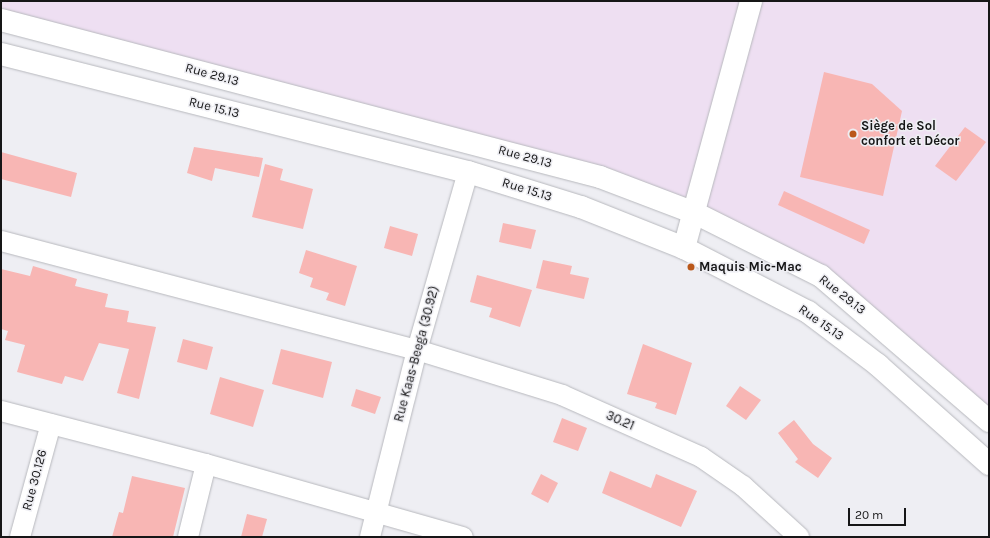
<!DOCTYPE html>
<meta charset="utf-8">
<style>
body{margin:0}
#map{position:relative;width:990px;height:538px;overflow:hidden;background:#eeeef3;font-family:Karla,sans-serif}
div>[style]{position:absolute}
.commercial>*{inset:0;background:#eedff2}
.building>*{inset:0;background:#f8b6b4}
.roads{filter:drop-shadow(0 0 1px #b7b8bd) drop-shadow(0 0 1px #b7b8bd)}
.minor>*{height:20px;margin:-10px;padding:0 10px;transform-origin:10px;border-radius:10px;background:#fff}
.secondary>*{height:22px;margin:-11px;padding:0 11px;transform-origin:11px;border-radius:11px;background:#fff}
.dots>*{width:11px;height:11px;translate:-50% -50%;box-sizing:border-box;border:2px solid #eeeef3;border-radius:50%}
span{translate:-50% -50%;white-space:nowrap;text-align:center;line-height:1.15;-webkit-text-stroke:3px #eeeef3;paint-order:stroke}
.street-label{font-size:13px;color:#161617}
.poi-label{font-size:13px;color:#161617;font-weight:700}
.left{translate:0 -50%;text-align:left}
.frame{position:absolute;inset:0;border:2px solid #161617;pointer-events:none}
.scale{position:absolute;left:848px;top:508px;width:58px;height:18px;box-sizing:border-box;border:2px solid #161617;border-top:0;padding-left:5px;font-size:12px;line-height:14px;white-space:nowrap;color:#161617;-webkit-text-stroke:3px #eeeef3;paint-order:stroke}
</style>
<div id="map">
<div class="commercial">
<div style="clip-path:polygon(1px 1px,989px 1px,989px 431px,821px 276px,695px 213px,1px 23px)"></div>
</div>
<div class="building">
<div style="clip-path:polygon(824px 72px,872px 84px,902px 111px,883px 196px,800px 177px)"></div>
<div style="clip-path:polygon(965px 127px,986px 142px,956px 181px,935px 166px)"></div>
<div style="clip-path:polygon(194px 147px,263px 158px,259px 177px,215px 168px,212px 181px,187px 173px)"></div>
<div style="clip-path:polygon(1px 152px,77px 173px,71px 197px,1px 179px)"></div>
<div style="clip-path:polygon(265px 164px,283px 169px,280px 180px,313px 189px,303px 229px,252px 217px)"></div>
<div style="clip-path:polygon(784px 191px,870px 230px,864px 244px,778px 205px)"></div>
<div style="clip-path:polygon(503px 223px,536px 230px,531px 249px,499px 242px)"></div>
<div style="clip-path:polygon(390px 226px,418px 234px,412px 256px,384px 248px)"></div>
<div style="clip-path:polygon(306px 250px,357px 266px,345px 306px,326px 300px,329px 293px,310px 287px,313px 278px,299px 273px)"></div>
<div style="clip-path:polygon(543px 260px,572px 266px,570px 274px,589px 278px,584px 299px,536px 288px)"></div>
<div style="clip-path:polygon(33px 266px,77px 279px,75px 286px,108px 294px,105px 307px,129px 311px,127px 322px,156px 327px,139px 399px,117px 393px,129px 349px,99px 343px,83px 381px,65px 376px,62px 384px,17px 372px,25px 345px,5px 340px,8px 331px,1px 329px,1px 269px,30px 276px)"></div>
<div style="clip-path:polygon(477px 275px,532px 290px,520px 327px,489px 317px,492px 308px,470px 302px)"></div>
<div style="clip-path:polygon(183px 339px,213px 347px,207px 370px,177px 362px)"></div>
<div style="clip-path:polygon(643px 344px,692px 363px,676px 415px,655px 408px,657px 403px,627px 394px)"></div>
<div style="clip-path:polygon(281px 349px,332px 362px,323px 398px,272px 384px)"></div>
<div style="clip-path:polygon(220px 377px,264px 390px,253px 427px,210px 414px)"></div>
<div style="clip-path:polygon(740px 386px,761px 400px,746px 420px,726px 406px)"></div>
<div style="clip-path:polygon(356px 389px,381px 397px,375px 414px,351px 406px)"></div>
<div style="clip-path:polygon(562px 418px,587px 428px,578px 451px,553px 442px)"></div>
<div style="clip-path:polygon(794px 420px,813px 444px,832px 458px,818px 478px,795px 462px,798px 459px,778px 433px)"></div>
<div style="clip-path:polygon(610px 471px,651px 488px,656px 474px,697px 491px,681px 527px,602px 493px)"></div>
<div style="clip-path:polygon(541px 474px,558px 483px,548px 503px,531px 494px)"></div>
<div style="clip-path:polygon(132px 476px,185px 488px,173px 537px,112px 537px,119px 512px,123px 513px)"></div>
<div style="clip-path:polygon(247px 514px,267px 519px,262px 537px,241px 537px)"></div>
</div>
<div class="roads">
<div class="minor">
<div style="left:1px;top:241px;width:430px;rotate:14.7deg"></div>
<div style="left:417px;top:350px;width:152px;rotate:17.2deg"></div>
<div style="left:562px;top:395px;width:152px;rotate:24deg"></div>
<div style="left:701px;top:457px;width:51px;rotate:34.6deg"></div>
<div style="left:743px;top:486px;width:76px;rotate:42.3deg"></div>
<div style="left:1px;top:411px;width:212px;rotate:14.5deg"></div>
<div style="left:206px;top:464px;width:267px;rotate:15.9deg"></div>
<div style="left:20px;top:537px;width:117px;rotate:-74.7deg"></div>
<div style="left:188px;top:537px;width:75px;rotate:-76.1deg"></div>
<div style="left:370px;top:537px;width:193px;rotate:-75.9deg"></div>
<div style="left:417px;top:350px;width:185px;rotate:-74deg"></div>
</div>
<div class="secondary">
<div style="left:1px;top:20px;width:619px;rotate:14.69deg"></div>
<div style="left:600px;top:177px;width:102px;rotate:20.8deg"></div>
<div style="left:695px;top:213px;width:141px;rotate:26.6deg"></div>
<div style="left:821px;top:276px;width:222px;rotate:40.8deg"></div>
<div style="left:1px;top:54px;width:482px;rotate:14.2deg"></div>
<div style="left:468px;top:172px;width:118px;rotate:17.2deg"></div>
<div style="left:581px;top:207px;width:111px;rotate:21.7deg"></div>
<div style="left:684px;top:248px;width:140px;rotate:27.3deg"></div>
<div style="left:808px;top:312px;width:88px;rotate:37.1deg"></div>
<div style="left:878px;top:365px;width:149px;rotate:41.7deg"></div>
<div style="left:684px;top:248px;width:256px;rotate:-74.8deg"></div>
</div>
</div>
<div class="dots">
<div style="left:853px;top:134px;background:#ba581a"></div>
<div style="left:691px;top:267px;background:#ba581a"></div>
</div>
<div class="street-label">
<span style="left:212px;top:75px;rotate:15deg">Rue 29.13</span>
<span style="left:214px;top:108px;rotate:14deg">Rue 15.13</span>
<span style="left:525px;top:157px;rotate:15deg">Rue 29.13</span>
<span style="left:527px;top:190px;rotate:17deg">Rue 15.13</span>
<span style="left:842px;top:295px;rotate:38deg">Rue 29.13</span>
<span style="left:821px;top:323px;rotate:35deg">Rue 15.13</span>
<span style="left:417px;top:354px;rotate:-75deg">Rue Kaas-Beega (30.92)</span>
<span style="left:620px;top:421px;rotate:24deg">30.21</span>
<span style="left:35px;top:480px;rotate:-75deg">Rue 30.126</span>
</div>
<div class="poi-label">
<span class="left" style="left:861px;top:134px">Siège de Sol<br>confort et Décor</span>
<span class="left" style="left:699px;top:267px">Maquis Mic-Mac</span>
</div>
<div class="frame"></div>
<div class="scale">20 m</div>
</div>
